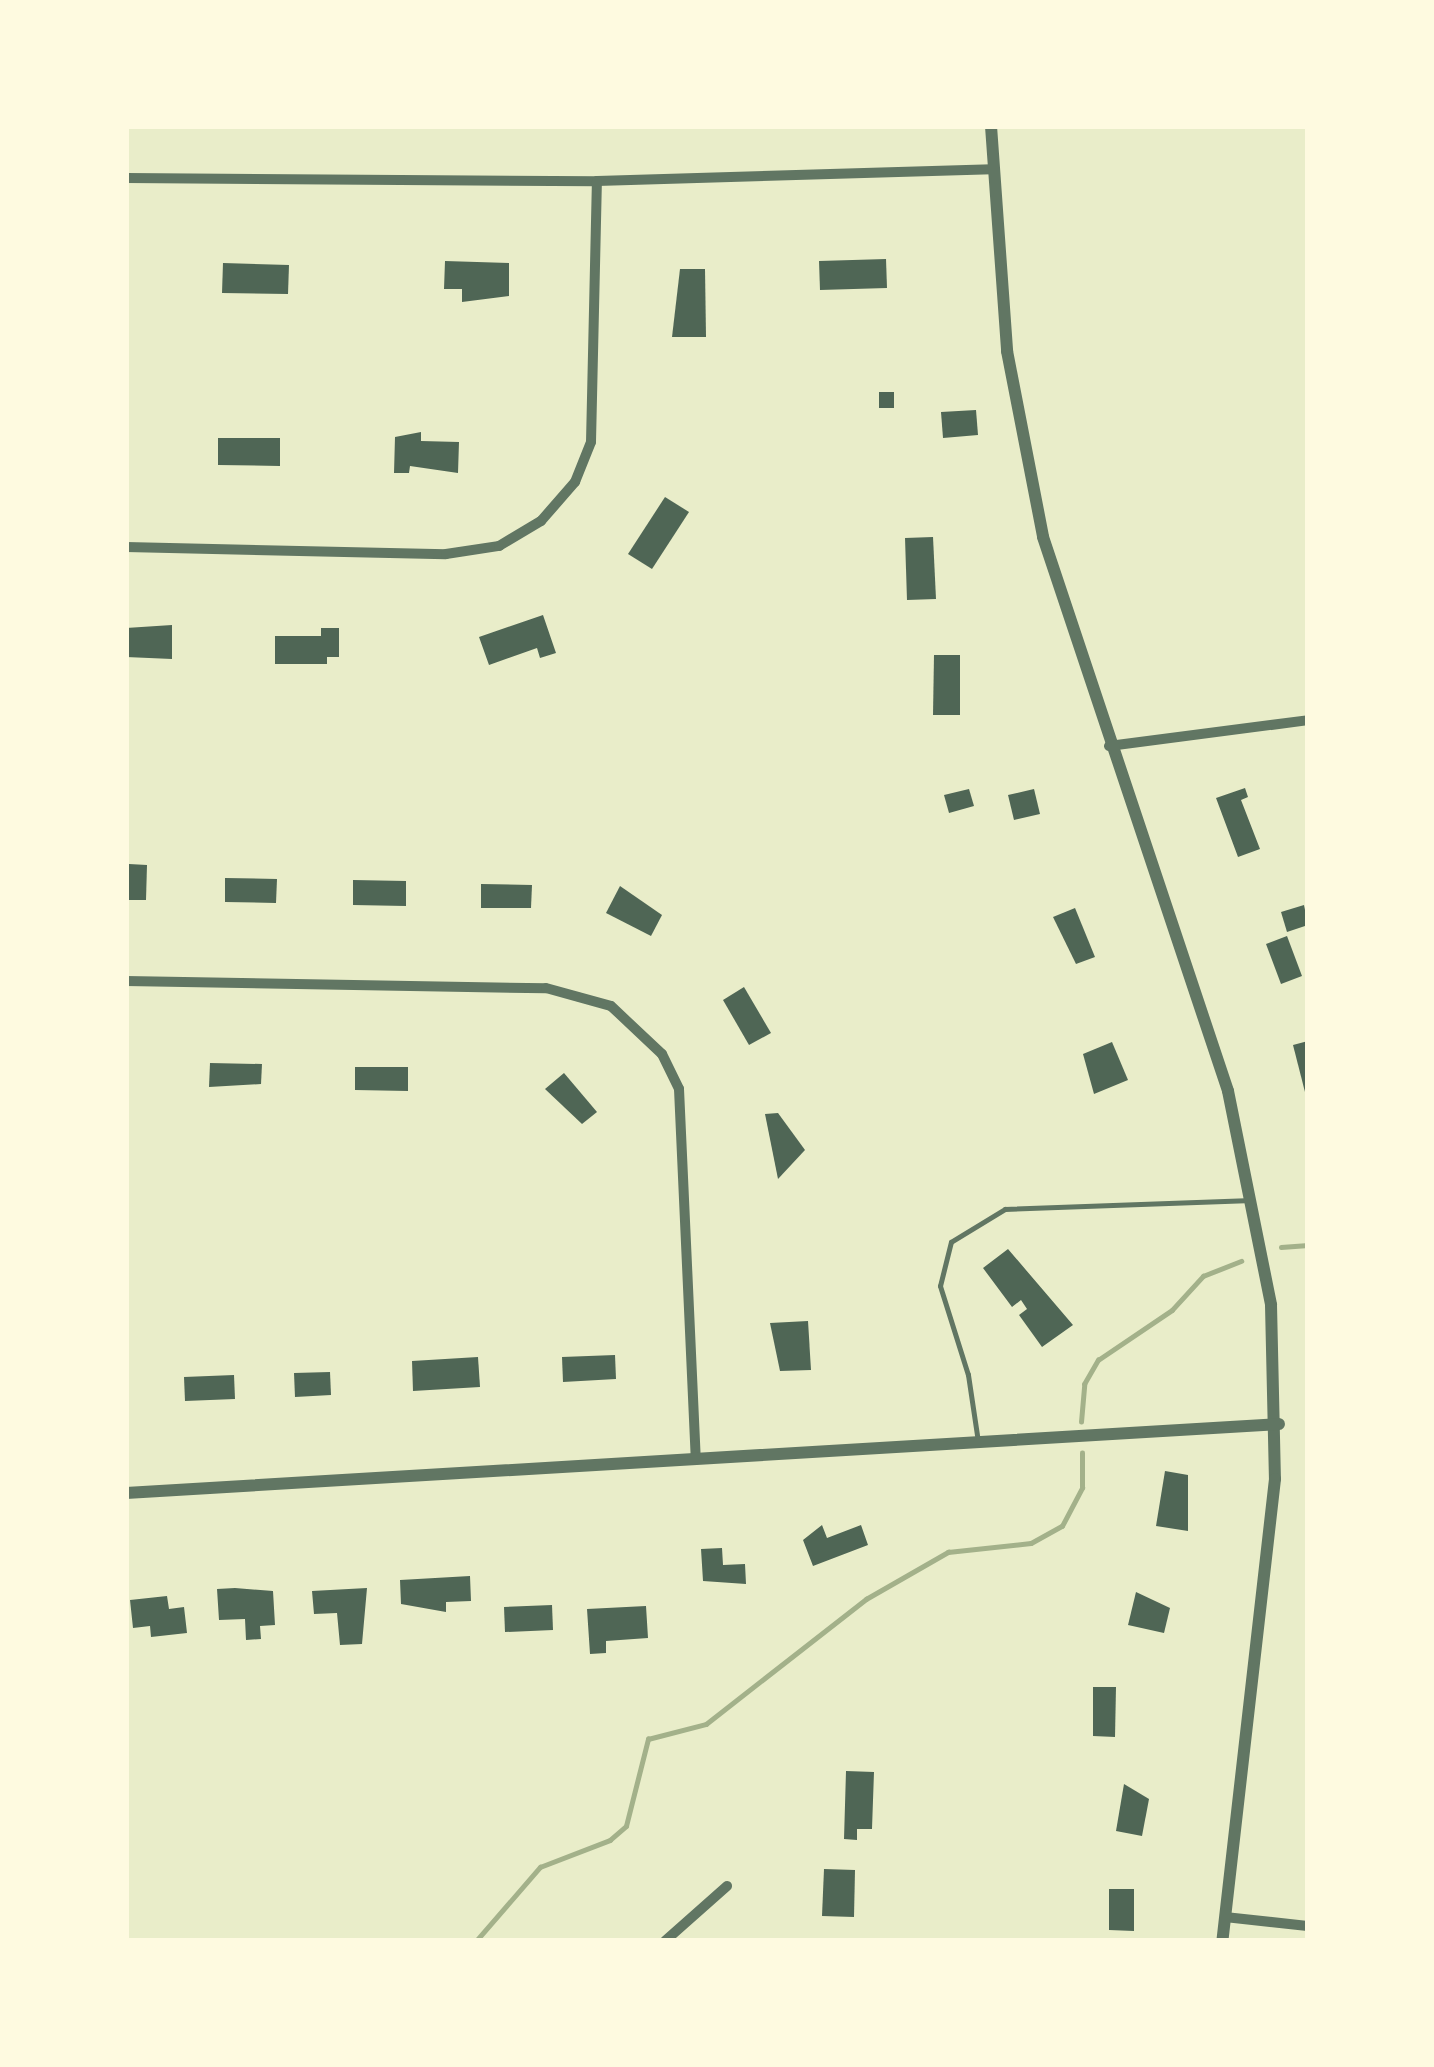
<!DOCTYPE html>
<style>
body{margin:0}
#map{position:relative;width:1434px;height:2067px;overflow:hidden;background:#e9edc9;font-family:"Golos Text",sans-serif}
div>[style]{position:absolute}
.stream>*{height:4.5px;margin:-2.25px;padding:0 2.25px;transform-origin:2.25px;border-radius:2.25px;background:#a3b18a}
.building>*{inset:0;background:#4f6655}
.service>*{height:4.5px;margin:-2.25px;padding:0 2.25px;transform-origin:2.25px;border-radius:2.25px;background:#617663}
.minor>*{height:10px;margin:-5px;padding:0 5px;transform-origin:5px;border-radius:5px;background:#617663}
.tertiary>*{height:12px;margin:-6px;padding:0 6px;transform-origin:6px;border-radius:6px;background:#617663}
span{translate:-50% -50%;white-space:nowrap;text-align:center;line-height:1.15;-webkit-text-stroke:10px #fefae0;paint-order:stroke}
.frame{position:absolute;inset:0;border:129px solid #fefae0;pointer-events:none}
</style>
<div id="map">
<div class="stream">
<div style="left:1281px;top:1247px;width:27px;rotate:-4deg"></div>
<div style="left:1081px;top:1422px;width:38px;rotate:-85deg"></div>
<div style="left:1084px;top:1384px;width:28px;rotate:-60deg"></div>
<div style="left:1098px;top:1360px;width:89px;rotate:-34deg"></div>
<div style="left:1172px;top:1310px;width:46px;rotate:-47.6deg"></div>
<div style="left:1203px;top:1276px;width:41px;rotate:-21.5deg"></div>
<div style="left:476px;top:1941px;width:98px;rotate:-49.1deg"></div>
<div style="left:540px;top:1867px;width:75px;rotate:-21.1deg"></div>
<div style="left:610px;top:1840px;width:21px;rotate:-41deg"></div>
<div style="left:626px;top:1826px;width:90px;rotate:-75.8deg"></div>
<div style="left:648px;top:1739px;width:60px;rotate:-14.5deg"></div>
<div style="left:706px;top:1724px;width:203px;rotate:-38deg"></div>
<div style="left:866px;top:1599px;width:95px;rotate:-29.8deg"></div>
<div style="left:948px;top:1552px;width:83px;rotate:-6.2deg"></div>
<div style="left:1031px;top:1543px;width:35px;rotate:-29deg"></div>
<div style="left:1062px;top:1526px;width:43px;rotate:-62.2deg"></div>
<div style="left:1082px;top:1488px;width:35px;rotate:-90deg"></div>
</div>
<div class="building">
<div style="clip-path:polygon(886px 259px,887px 288px,820px 290px,819px 261px)"></div>
<div style="clip-path:polygon(445px 261px,509px 263px,509px 296px,462px 302px,462px 289px,444px 289px)"></div>
<div style="clip-path:polygon(223px 263px,289px 265px,288px 294px,222px 293px)"></div>
<div style="clip-path:polygon(680px 269px,705px 269px,706px 337px,672px 337px)"></div>
<div style="clip-path:polygon(879px 392px,894px 392px,894px 408px,879px 408px)"></div>
<div style="clip-path:polygon(976px 410px,978px 435px,943px 438px,941px 412px)"></div>
<div style="clip-path:polygon(421px 432px,421px 441px,459px 442px,458px 473px,410px 466px,409px 473px,394px 473px,395px 437px)"></div>
<div style="clip-path:polygon(218px 438px,280px 438px,280px 466px,218px 465px)"></div>
<div style="clip-path:polygon(665px 497px,689px 512px,652px 569px,628px 554px)"></div>
<div style="clip-path:polygon(933px 537px,936px 599px,907px 600px,905px 538px)"></div>
<div style="clip-path:polygon(543px 615px,556px 653px,540px 658px,537px 648px,489px 665px,479px 637px)"></div>
<div style="clip-path:polygon(172px 625px,172px 659px,126px 657px,126px 628px)"></div>
<div style="clip-path:polygon(321px 628px,339px 628px,339px 657px,327px 657px,327px 664px,275px 664px,275px 636px,321px 636px)"></div>
<div style="clip-path:polygon(934px 655px,960px 655px,960px 715px,933px 715px)"></div>
<div style="clip-path:polygon(1245px 788px,1248px 797px,1241px 800px,1260px 849px,1238px 857px,1216px 798px)"></div>
<div style="clip-path:polygon(969px 789px,974px 806px,949px 813px,944px 795px)"></div>
<div style="clip-path:polygon(1034px 789px,1040px 814px,1014px 820px,1008px 795px)"></div>
<div style="clip-path:polygon(129px 864px,147px 865px,146px 900px,126px 900px)"></div>
<div style="clip-path:polygon(225px 878px,277px 879px,276px 903px,225px 902px)"></div>
<div style="clip-path:polygon(353px 880px,406px 881px,406px 906px,353px 905px)"></div>
<div style="clip-path:polygon(481px 884px,532px 885px,531px 908px,481px 908px)"></div>
<div style="clip-path:polygon(620px 886px,662px 915px,651px 936px,606px 913px)"></div>
<div style="clip-path:polygon(1304px 905px,1308px 925px,1287px 932px,1281px 912px)"></div>
<div style="clip-path:polygon(1075px 908px,1095px 957px,1076px 964px,1053px 917px)"></div>
<div style="clip-path:polygon(1287px 936px,1302px 976px,1281px 984px,1266px 944px)"></div>
<div style="clip-path:polygon(744px 987px,771px 1033px,749px 1045px,723px 1000px)"></div>
<div style="clip-path:polygon(1308px 1041px,1308px 1096px,1306px 1096px,1293px 1045px)"></div>
<div style="clip-path:polygon(1112px 1042px,1128px 1080px,1094px 1094px,1083px 1054px)"></div>
<div style="clip-path:polygon(210px 1063px,262px 1064px,261px 1084px,209px 1087px)"></div>
<div style="clip-path:polygon(355px 1067px,408px 1067px,408px 1091px,355px 1090px)"></div>
<div style="clip-path:polygon(564px 1073px,597px 1112px,582px 1124px,545px 1089px)"></div>
<div style="clip-path:polygon(778px 1113px,805px 1150px,778px 1179px,765px 1114px)"></div>
<div style="clip-path:polygon(1008px 1249px,1073px 1325px,1042px 1347px,1019px 1315px,1027px 1309px,1021px 1300px,1012px 1307px,983px 1268px)"></div>
<div style="clip-path:polygon(808px 1321px,811px 1370px,780px 1371px,770px 1323px)"></div>
<div style="clip-path:polygon(615px 1355px,616px 1379px,563px 1382px,562px 1357px)"></div>
<div style="clip-path:polygon(478px 1357px,480px 1387px,413px 1391px,412px 1361px)"></div>
<div style="clip-path:polygon(330px 1372px,331px 1395px,295px 1397px,294px 1373px)"></div>
<div style="clip-path:polygon(234px 1375px,235px 1399px,185px 1401px,184px 1377px)"></div>
<div style="clip-path:polygon(1165px 1471px,1188px 1475px,1188px 1531px,1156px 1526px)"></div>
<div style="clip-path:polygon(822px 1525px,827px 1538px,861px 1525px,868px 1545px,813px 1566px,803px 1540px)"></div>
<div style="clip-path:polygon(722px 1548px,723px 1565px,745px 1564px,746px 1584px,703px 1581px,701px 1549px)"></div>
<div style="clip-path:polygon(470px 1576px,471px 1601px,446px 1602px,446px 1612px,401px 1604px,400px 1580px)"></div>
<div style="clip-path:polygon(235px 1588px,273px 1591px,275px 1625px,260px 1626px,261px 1639px,246px 1640px,245px 1619px,219px 1620px,217px 1589px)"></div>
<div style="clip-path:polygon(367px 1588px,362px 1644px,340px 1645px,337px 1613px,314px 1614px,312px 1591px)"></div>
<div style="clip-path:polygon(1136px 1592px,1170px 1608px,1164px 1633px,1128px 1625px)"></div>
<div style="clip-path:polygon(167px 1596px,169px 1609px,184px 1607px,187px 1633px,151px 1637px,150px 1626px,133px 1628px,130px 1600px)"></div>
<div style="clip-path:polygon(552px 1605px,553px 1630px,505px 1632px,504px 1607px)"></div>
<div style="clip-path:polygon(646px 1606px,648px 1638px,606px 1641px,606px 1653px,590px 1654px,587px 1609px)"></div>
<div style="clip-path:polygon(1093px 1687px,1116px 1687px,1115px 1737px,1093px 1736px)"></div>
<div style="clip-path:polygon(846px 1771px,874px 1772px,872px 1829px,857px 1829px,857px 1840px,844px 1839px)"></div>
<div style="clip-path:polygon(1124px 1784px,1149px 1799px,1142px 1836px,1116px 1831px)"></div>
<div style="clip-path:polygon(824px 1869px,855px 1870px,854px 1917px,822px 1916px)"></div>
<div style="clip-path:polygon(1109px 1889px,1134px 1889px,1134px 1931px,1109px 1930px)"></div>
</div>
<div class="service">
<div style="left:978px;top:1442px;width:68px;rotate:-98.5deg"></div>
<div style="left:968px;top:1375px;width:93px;rotate:-107.5deg"></div>
<div style="left:940px;top:1286px;width:45px;rotate:-76deg"></div>
<div style="left:951px;top:1242px;width:63px;rotate:-31.4deg"></div>
<div style="left:1005px;top:1209px;width:240px;rotate:-2.1deg"></div>
</div>
<div class="minor">
<div style="left:126px;top:178px;width:471px;rotate:0.4deg"></div>
<div style="left:597px;top:181px;width:395px;rotate:-1.7deg"></div>
<div style="left:126px;top:547px;width:320px;rotate:1.3deg"></div>
<div style="left:446px;top:554px;width:54px;rotate:-8.6deg"></div>
<div style="left:499px;top:546px;width:49px;rotate:-30.8deg"></div>
<div style="left:541px;top:521px;width:52px;rotate:-48.9deg"></div>
<div style="left:575px;top:482px;width:43px;rotate:-68.2deg"></div>
<div style="left:591px;top:442px;width:261px;rotate:-88.7deg"></div>
<div style="left:1109px;top:746px;width:201px;rotate:-7.4deg"></div>
<div style="left:126px;top:981px;width:420px;rotate:1deg"></div>
<div style="left:546px;top:988px;width:67px;rotate:15.5deg"></div>
<div style="left:611px;top:1006px;width:70px;rotate:43.3deg"></div>
<div style="left:662px;top:1054px;width:39px;rotate:64deg"></div>
<div style="left:679px;top:1089px;width:370px;rotate:87.4deg"></div>
<div style="left:1225px;top:1917px;width:83px;rotate:6.2deg"></div>
<div style="left:665px;top:1941px;width:83px;rotate:-41.6deg"></div>
</div>
<div class="tertiary">
<div style="left:991px;top:126px;width:226px;rotate:85.9deg"></div>
<div style="left:1007px;top:351px;width:189px;rotate:79deg"></div>
<div style="left:1043px;top:537px;width:584px;rotate:71.53deg"></div>
<div style="left:1228px;top:1091px;width:218px;rotate:78.6deg"></div>
<div style="left:1271px;top:1305px;width:174px;rotate:88.7deg"></div>
<div style="left:1275px;top:1479px;width:465px;rotate:96.5deg"></div>
<div style="left:126px;top:1493px;width:1155px;rotate:-3.42deg"></div>
</div>
<div class="frame"></div>
</div>
